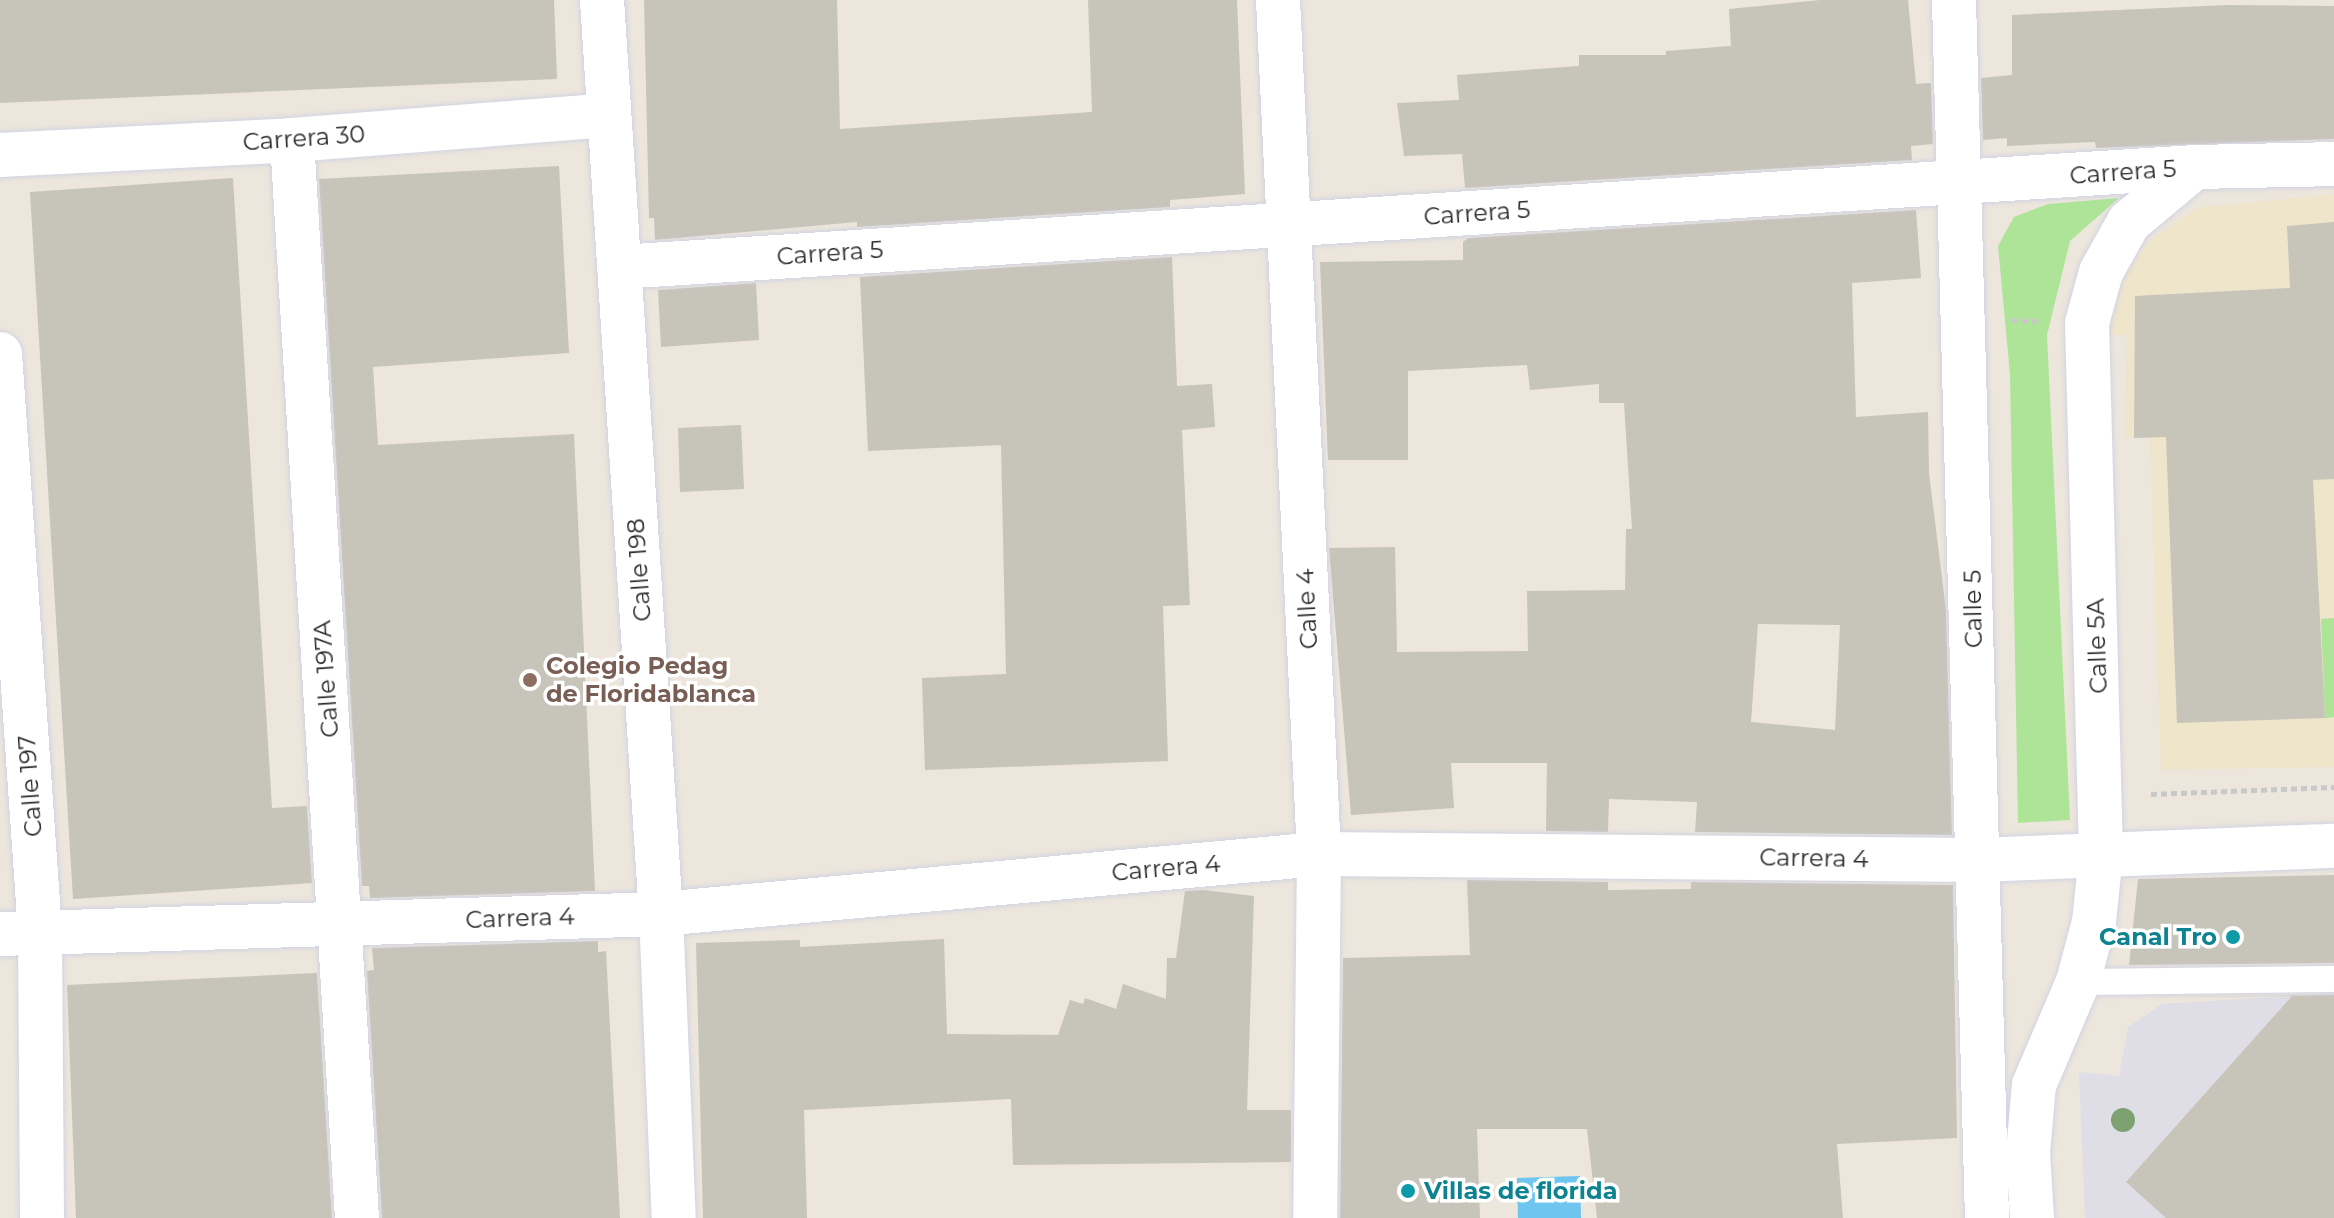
<!DOCTYPE html>
<style>
body{margin:0}
#map{position:relative;width:2334px;height:1218px;overflow:hidden;background:#ece6dc;font-family:Montserrat,sans-serif}
div>[style]{position:absolute}
.industrial>*{inset:0;background:#dfdde5}
.education>*{inset:0;background:#eee5cb}
.green>*{inset:0;background:#ade497}
.water>*{inset:0;background:#6dc5f0}
.building>*{inset:0;background:#c7c4ba}
.path>*{height:5px;margin-top:-2.5px;transform-origin:0;background:repeating-linear-gradient(90deg,#c8c8c8 0 6px,transparent 0 10px)}
.roads{filter:drop-shadow(0 0 2px #d1d3e3) drop-shadow(0 0 2px #d1d3e3)}
.lane>*{height:26px;margin:-13px;padding:0 13px;transform-origin:13px;border-radius:13px;background:#fff}
.street>*{height:44px;margin:-22px;padding:0 22px;transform-origin:22px;border-radius:22px;background:#fff}
.secondary>*{height:44px;margin:-22px;padding:0 22px;transform-origin:22px;border-radius:22px;background:#fff}
.trees>*{width:24px;height:24px;margin:-12px;border-radius:50%;background:#7ea171}
.dots>*{width:22px;height:22px;translate:-50% -50%;box-sizing:border-box;border:4px solid #fff;border-radius:50%}
span{translate:-50% -50%;white-space:nowrap;text-align:center;line-height:1.15;-webkit-text-stroke:7px #fff;paint-order:stroke}
.street-label{font-size:24px;color:#2a2a2a}
.education-label{font-size:24px;color:#785e54;font-weight:700}
.left{translate:0 -50%;text-align:left}
.culture-label{font-size:24px;color:#0d838f;font-weight:700}
.right{translate:-100% -50%;text-align:right}
</style>
<div id="map">
<div class="industrial">
<div style="clip-path:polygon(2334px 993px,2334px 1218px,2085px 1218px,2079px 1072px,2119px 1076px,2128px 1027px,2162px 1004px)"></div>
</div>
<div class="education">
<div style="clip-path:polygon(2334px 194px,2334px 767px,2161px 770px,2150px 438px,2125px 437px,2127px 335px,2109px 335px,2123px 276px,2152px 239px,2197px 208px)"></div>
</div>
<div class="green">
<div style="clip-path:polygon(2119px 198px,2070px 241px,2047px 335px,2070px 820px,2018px 823px,2010px 374px,1998px 246px,2014px 217px,2048px 204px)"></div>
<div style="clip-path:polygon(2334px 618px,2334px 717px,2325px 718px,2321px 619px)"></div>
</div>
<div class="water">
<div style="clip-path:polygon(1580px 1176px,1581px 1218px,1518px 1218px,1517px 1178px)"></div>
</div>
<div class="building">
<div style="clip-path:polygon(0 0,554px 0,557px 79px,0 103px)"></div>
<div style="clip-path:polygon(644px 0,837px 0,840px 129px,1092px 112px,1088px 0,1237px 0,1245px 194px,1170px 200px,1170px 207px,857px 227px,857px 222px,655px 240px,654px 218px,649px 218px)"></div>
<div style="clip-path:polygon(1820px 0,1908px 0,1916px 84px,1931px 83px,1933px 144px,1911px 146px,1912px 160px,1465px 188px,1462px 154px,1404px 156px,1397px 103px,1459px 100px,1457px 75px,1579px 66px,1579px 55px,1666px 55px,1666px 51px,1731px 46px,1729px 9px)"></div>
<div style="clip-path:polygon(2228px 5px,2334px 6px,2334px 139px,2096px 148px,2095px 142px,2007px 146px,2007px 138px,1983px 140px,1981px 78px,2012px 75px,2012px 15px)"></div>
<div style="clip-path:polygon(559px 166px,569px 353px,373px 367px,378px 445px,574px 434px,595px 891px,370px 898px,369px 886px,362px 886px,319px 179px)"></div>
<div style="clip-path:polygon(233px 178px,272px 808px,307px 806px,312px 883px,73px 899px,30px 192px)"></div>
<div style="clip-path:polygon(evenodd,1916px 210px,1921px 278px,1852px 283px,1856px 417px,1928px 412px,1929px 473px,1946px 610px,1952px 835px,1695px 832px,1697px 802px,1609px 799px,1608px 832px,1546px 831px,1547px 763px,1451px 763px,1454px 808px,1351px 815px,1329px 548px,1395px 547px,1397px 652px,1528px 651px,1527px 591px,1625px 590px,1626px 529px,1632px 529px,1624px 403px,1599px 403px,1599px 384px,1530px 390px,1527px 365px,1408px 371px,1408px 460px,1328px 460px,1320px 262px,1463px 260px,1463px 242px,1468px 238px,1916px 210px,1758px 624px,1840px 625px,1835px 730px,1751px 722px,1758px 624px)"></div>
<div style="clip-path:polygon(2334px 222px,2334px 479px,2313px 480px,2325px 718px,2177px 723px,2166px 437px,2134px 438px,2135px 296px,2290px 288px,2287px 226px)"></div>
<div style="clip-path:polygon(1172px 257px,1177px 386px,1212px 384px,1215px 427px,1182px 430px,1190px 605px,1163px 606px,1168px 761px,925px 770px,922px 678px,1006px 674px,1001px 445px,868px 451px,860px 277px)"></div>
<div style="clip-path:polygon(756px 283px,759px 340px,661px 347px,658px 290px)"></div>
<div style="clip-path:polygon(741px 425px,744px 489px,680px 492px,678px 428px)"></div>
<div style="clip-path:polygon(2334px 875px,2334px 963px,2129px 965px,2138px 879px)"></div>
<div style="clip-path:polygon(1467px 880px,1608px 882px,1608px 890px,1691px 889px,1691px 882px,1953px 885px,1957px 1138px,1837px 1144px,1843px 1218px,1597px 1218px,1587px 1129px,1477px 1129px,1480px 1218px,1340px 1218px,1343px 958px,1470px 955px)"></div>
<div style="clip-path:polygon(1204px 890px,1254px 896px,1247px 1110px,1291px 1110px,1291px 1162px,1013px 1165px,1011px 1099px,804px 1110px,807px 1218px,703px 1218px,696px 943px,800px 940px,800px 947px,944px 939px,947px 1034px,1058px 1035px,1070px 1000px,1083px 1004px,1085px 998px,1116px 1009px,1123px 984px,1166px 999px,1167px 958px,1176px 958px,1185px 891px)"></div>
<div style="clip-path:polygon(598px 941px,598px 952px,606px 951px,620px 1218px,382px 1218px,367px 971px,374px 970px,372px 948px)"></div>
<div style="clip-path:polygon(317px 973px,332px 1218px,76px 1218px,67px 985px)"></div>
<div style="clip-path:polygon(2334px 995px,2334px 1218px,2166px 1218px,2126px 1182px,2292px 996px,2125px 997px)"></div>
</div>
<div class="path">
<div style="left:2012px;top:320px;width:26px;rotate:2deg"></div>
<div style="left:2151px;top:794px;width:183px;rotate:-2.2deg"></div>
</div>
<div class="roads">
<div class="lane">
<div style="left:2078px;top:982px;width:256px;rotate:-0.7deg"></div>
</div>
<div class="street">
<div style="left:602px;top:0;width:916px;rotate:86.31deg"></div>
<div style="left:661px;top:914px;width:304px;rotate:87.6deg"></div>
<div style="left:1278px;top:0;width:855px;rotate:87.25deg"></div>
<div style="left:1319px;top:854px;width:364px;rotate:90.6deg"></div>
<div style="left:292px;top:140px;width:1080px;rotate:86.55deg"></div>
<div style="left:0;top:155px;width:292px;rotate:-2.9deg"></div>
<div style="left:292px;top:140px;width:317px;rotate:-4.5deg"></div>
<div style="left:619px;top:267px;width:1579px;rotate:-3.63deg"></div>
<div style="left:0;top:354px;width:579px;rotate:86.04deg"></div>
<div style="left:40px;top:932px;width:286px;rotate:89.6deg"></div>
<div style="left:0;top:934px;width:661px;rotate:-1.73deg"></div>
<div style="left:661px;top:914px;width:661px;rotate:-5.21deg"></div>
<div style="left:1319px;top:854px;width:660px;rotate:0.52deg"></div>
<div style="left:1979px;top:860px;width:355px;rotate:-2.3deg"></div>
</div>
<div class="secondary">
<div style="left:1954px;top:0;width:1218px;rotate:88.45deg"></div>
<div style="left:2032px;top:1218px;width:65px;rotate:-93.5deg"></div>
<div style="left:2028px;top:1153px;width:68px;rotate:-85deg"></div>
<div style="left:2034px;top:1085px;width:112px;rotate:-66.9deg"></div>
<div style="left:2078px;top:982px;width:62px;rotate:-75.1deg"></div>
<div style="left:2094px;top:922px;width:68px;rotate:-84.1deg"></div>
<div style="left:2101px;top:854px;width:531px;rotate:-91.51deg"></div>
<div style="left:2087px;top:323px;width:53px;rotate:-74.6deg"></div>
<div style="left:2101px;top:272px;width:57px;rotate:-60.8deg"></div>
<div style="left:2129px;top:222px;width:86px;rotate:-39.8deg"></div>
<div style="left:2195px;top:167px;width:139px;rotate:-1.2deg"></div>
</div>
</div>
<div class="trees">
<div style="left:2123px;top:1120px"></div>
</div>
<div class="dots">
<div style="left:530px;top:680px;background:#8d6e63"></div>
<div style="left:2233px;top:937px;background:#0f9aa8"></div>
<div style="left:1408px;top:1191px;background:#0f9aa8"></div>
</div>
<div class="street-label">
<span style="left:304px;top:138px;rotate:-4deg">Carrera 30</span>
<span style="left:2123px;top:172px;rotate:-4deg">Carrera 5</span>
<span style="left:1477px;top:213px;rotate:-4deg">Carrera 5</span>
<span style="left:830px;top:253px;rotate:-4deg">Carrera 5</span>
<span style="left:639px;top:570px;rotate:-94deg">Calle 198</span>
<span style="left:1307px;top:609px;rotate:-93deg">Calle 4</span>
<span style="left:1973px;top:609px;rotate:-91deg">Calle 5</span>
<span style="left:2097px;top:646px;rotate:-92deg">Calle 5A</span>
<span style="left:326px;top:679px;rotate:-94deg">Calle 197A</span>
<span style="left:30px;top:786px;rotate:-94deg">Calle 197</span>
<span style="left:1814px;top:858px;rotate:1deg">Carrera 4</span>
<span style="left:1166px;top:868px;rotate:-5deg">Carrera 4</span>
<span style="left:520px;top:918px;rotate:-2deg">Carrera 4</span>
</div>
<div class="education-label">
<span class="left" style="left:546px;top:680px">Colegio Pedag<br>de Floridablanca</span>
</div>
<div class="culture-label">
<span class="right" style="left:2217px;top:937px">Canal Tro</span>
<span class="left" style="left:1424px;top:1191px">Villas de florida</span>
</div>
</div>
